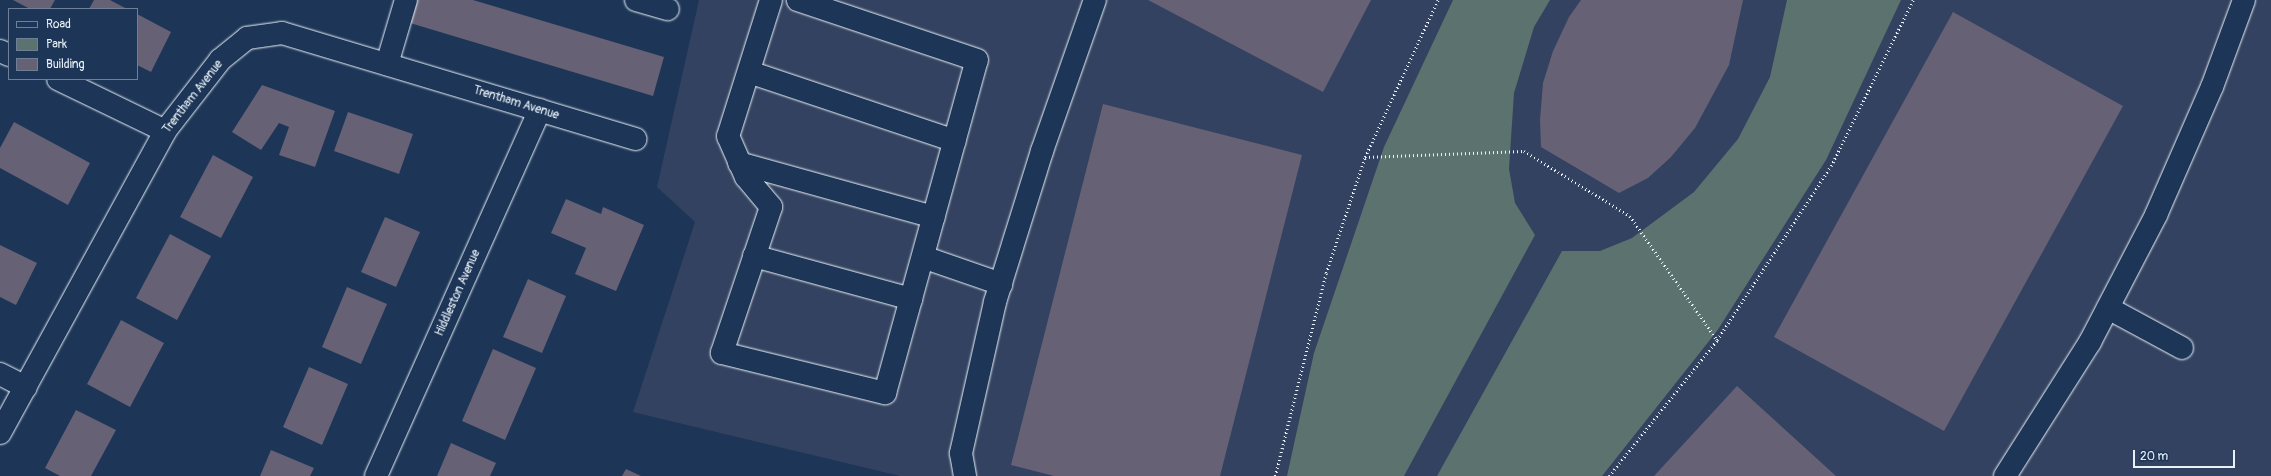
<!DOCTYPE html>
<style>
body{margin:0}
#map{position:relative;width:2271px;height:476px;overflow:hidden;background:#1d3557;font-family:Pangolin,sans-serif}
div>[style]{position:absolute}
.built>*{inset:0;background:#334260}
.green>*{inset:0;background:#5c726e}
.building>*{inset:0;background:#666175}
.path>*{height:2.5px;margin-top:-1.25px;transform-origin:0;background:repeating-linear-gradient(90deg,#e8f1f8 0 1px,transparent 0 4px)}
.roads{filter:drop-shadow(0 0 1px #e8f1f8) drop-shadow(0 0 1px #e8f1f8)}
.minor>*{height:22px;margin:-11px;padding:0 11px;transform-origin:11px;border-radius:11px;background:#1d3557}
span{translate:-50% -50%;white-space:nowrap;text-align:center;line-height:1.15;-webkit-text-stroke:3px #1d3557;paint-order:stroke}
.street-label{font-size:12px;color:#e8f1f8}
.legend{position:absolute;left:8px;top:8px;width:130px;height:72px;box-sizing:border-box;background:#1d3557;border:1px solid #6e8097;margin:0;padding:5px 7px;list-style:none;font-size:12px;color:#e8f1f8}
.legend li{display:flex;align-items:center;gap:8px;height:20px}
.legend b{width:20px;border:1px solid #6e8097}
.scale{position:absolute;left:2133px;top:450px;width:102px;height:18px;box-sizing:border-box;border:2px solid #e8f1f8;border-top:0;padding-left:5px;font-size:12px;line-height:14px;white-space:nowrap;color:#e8f1f8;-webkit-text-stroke:3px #1d3557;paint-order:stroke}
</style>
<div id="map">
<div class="built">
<div style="clip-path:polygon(699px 0,2271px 0,2271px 476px,900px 476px,633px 412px,695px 222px,657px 187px)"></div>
</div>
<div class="green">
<div style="clip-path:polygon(1453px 0,1550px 0,1534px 27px,1514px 93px,1509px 169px,1515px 203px,1535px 235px,1404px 476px,1287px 476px,1314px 353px,1384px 147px)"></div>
<div style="clip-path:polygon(1787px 0,1901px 0,1826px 160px,1717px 331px,1602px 476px,1437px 476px,1562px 251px,1600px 251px,1632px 238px,1694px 192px,1738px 139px,1770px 77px)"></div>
</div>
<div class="building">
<div style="clip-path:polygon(13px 0,55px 0,50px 9px,30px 9px)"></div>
<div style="clip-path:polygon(94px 0,110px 0,127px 9px,89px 9px)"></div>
<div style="clip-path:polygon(417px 0,473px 0,664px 57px,653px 96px,410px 23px)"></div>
<div style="clip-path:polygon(1148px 0,1371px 0,1323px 92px)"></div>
<div style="clip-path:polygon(1581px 0,1743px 0,1729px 65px,1695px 128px,1671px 157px,1648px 178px,1619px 193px,1541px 147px,1540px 120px,1543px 83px,1553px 51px,1569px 17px)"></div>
<div style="clip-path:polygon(1953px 12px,2123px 106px,1944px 431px,1774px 337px)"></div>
<div style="clip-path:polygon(137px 14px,171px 32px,151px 72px,137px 65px)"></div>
<div style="clip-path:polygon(262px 85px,335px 111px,315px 167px,279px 155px,289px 127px,279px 123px,261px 150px,232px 132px)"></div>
<div style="clip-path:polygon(1103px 104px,1302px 155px,1220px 476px,1054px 476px,1011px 465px)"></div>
<div style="clip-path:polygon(348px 112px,413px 134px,399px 174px,334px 151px)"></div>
<div style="clip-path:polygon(14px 122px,90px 163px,68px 205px,0 168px,0 148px)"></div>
<div style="clip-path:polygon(213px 155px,253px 177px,221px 238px,180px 217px)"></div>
<div style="clip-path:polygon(566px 199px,601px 214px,603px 207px,644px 225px,616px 291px,575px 274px,586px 248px,551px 233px)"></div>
<div style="clip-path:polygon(385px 217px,420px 232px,396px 287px,361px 272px)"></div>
<div style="clip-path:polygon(170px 234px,211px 256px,177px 320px,136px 298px)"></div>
<div style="clip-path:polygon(0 245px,37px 263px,16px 305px,0 297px)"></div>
<div style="clip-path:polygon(528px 279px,566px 296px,542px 353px,503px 337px)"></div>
<div style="clip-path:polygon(347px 287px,387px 304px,361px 364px,322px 347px)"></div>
<div style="clip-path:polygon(121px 320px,164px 343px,130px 407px,87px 384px)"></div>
<div style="clip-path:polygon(493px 349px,536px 368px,505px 440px,462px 421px)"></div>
<div style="clip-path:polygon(309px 367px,348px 384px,322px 445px,283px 427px)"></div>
<div style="clip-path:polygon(1737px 386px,1836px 476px,1654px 476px)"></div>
<div style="clip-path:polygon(76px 410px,116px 430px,91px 476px,60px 476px,45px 468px)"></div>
<div style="clip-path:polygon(451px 443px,496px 463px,490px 476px,437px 476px)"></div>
<div style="clip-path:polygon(271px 450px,314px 468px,310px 476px,260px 476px)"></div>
<div style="clip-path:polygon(626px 469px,641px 476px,622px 476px)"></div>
</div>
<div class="path">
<div style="left:1365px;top:157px;width:159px;rotate:-2.2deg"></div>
<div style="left:1524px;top:151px;width:124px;rotate:31.5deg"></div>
<div style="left:1630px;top:216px;width:151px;rotate:54.9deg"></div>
<div style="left:1275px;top:476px;width:209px;rotate:-75.9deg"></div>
<div style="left:1326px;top:273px;width:122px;rotate:-71.4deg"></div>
<div style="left:1365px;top:157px;width:173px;rotate:-65.1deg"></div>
<div style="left:1609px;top:476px;width:174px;rotate:-51.5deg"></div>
<div style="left:1717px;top:340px;width:208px;rotate:-56.8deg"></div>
<div style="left:1831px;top:166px;width:185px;rotate:-63.7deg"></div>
</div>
<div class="roads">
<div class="minor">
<div style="left:636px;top:0;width:33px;rotate:16deg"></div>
<div style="left:771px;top:0;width:143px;rotate:107.5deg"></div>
<div style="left:728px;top:136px;width:45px;rotate:66.3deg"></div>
<div style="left:746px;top:177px;width:39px;rotate:50deg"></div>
<div style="left:771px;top:207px;width:154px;rotate:108.6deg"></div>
<div style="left:722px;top:353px;width:168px;rotate:13.8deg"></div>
<div style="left:885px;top:393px;width:345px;rotate:-74.6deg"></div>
<div style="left:977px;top:60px;width:189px;rotate:-161.5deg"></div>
<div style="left:0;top:51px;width:10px;rotate:24deg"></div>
<div style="left:387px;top:64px;width:67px;rotate:-73.5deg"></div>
<div style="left:749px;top:72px;width:217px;rotate:18.5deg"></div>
<div style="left:58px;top:79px;width:119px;rotate:25.9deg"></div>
<div style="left:739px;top:163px;width:202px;rotate:15.5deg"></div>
<div style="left:754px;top:256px;width:163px;rotate:15.3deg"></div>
<div style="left:923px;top:257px;width:83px;rotate:19.1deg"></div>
<div style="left:2108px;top:308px;width:84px;rotate:28.4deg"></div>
<div style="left:0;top:374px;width:29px;rotate:27deg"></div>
<div style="left:0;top:433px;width:344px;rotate:-61.3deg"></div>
<div style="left:165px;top:131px;width:90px;rotate:-52.2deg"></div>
<div style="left:220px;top:60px;width:35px;rotate:-39deg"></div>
<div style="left:247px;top:38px;width:35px;rotate:-8deg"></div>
<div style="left:282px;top:33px;width:369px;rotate:16.7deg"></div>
<div style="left:376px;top:476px;width:401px;rotate:-65.9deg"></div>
<div style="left:965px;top:476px;width:23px;rotate:-100deg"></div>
<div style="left:961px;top:453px;width:155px;rotate:-77.3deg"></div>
<div style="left:995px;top:302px;width:158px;rotate:-72.7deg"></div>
<div style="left:1042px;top:151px;width:160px;rotate:-70.7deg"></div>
<div style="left:2005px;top:476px;width:159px;rotate:-57.6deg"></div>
<div style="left:2090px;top:342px;width:143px;rotate:-62.5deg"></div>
<div style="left:2156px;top:215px;width:140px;rotate:-66.4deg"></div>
<div style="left:2212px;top:87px;width:93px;rotate:-69.8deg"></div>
</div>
</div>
<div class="street-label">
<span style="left:193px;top:97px;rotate:-52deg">Trentham Avenue</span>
<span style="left:516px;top:103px;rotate:17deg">Trentham Avenue</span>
<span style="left:458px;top:293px;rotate:-66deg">Hiddleston Avenue</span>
</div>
<ul class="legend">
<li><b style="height:5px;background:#1d3557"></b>Road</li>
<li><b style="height:11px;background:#5c726e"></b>Park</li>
<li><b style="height:11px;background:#666175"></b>Building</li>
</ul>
<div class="scale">20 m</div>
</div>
